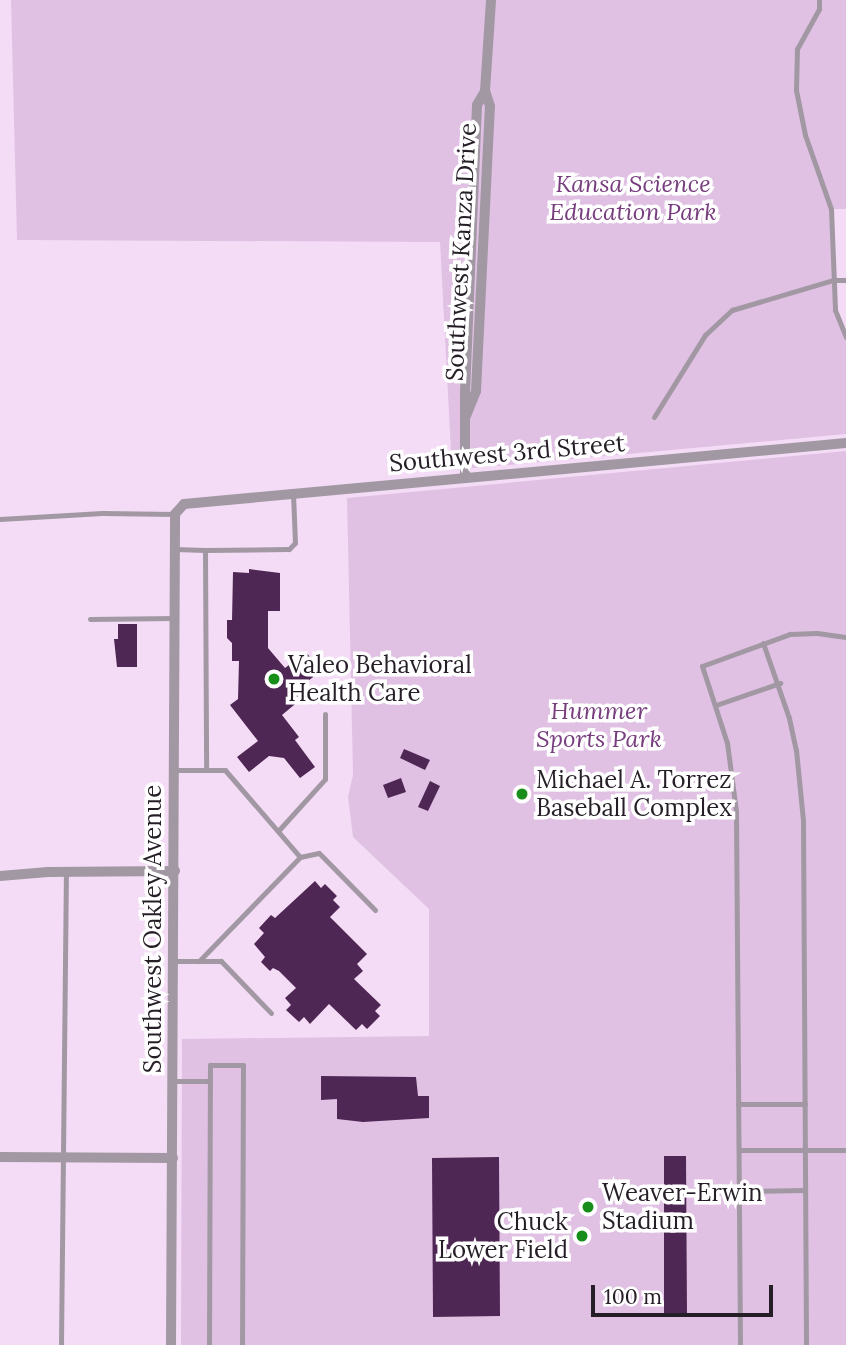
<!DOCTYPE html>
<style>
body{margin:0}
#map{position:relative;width:846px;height:1345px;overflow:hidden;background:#f4dcf6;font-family:Lora,serif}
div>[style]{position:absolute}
.green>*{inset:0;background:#e0c1e4}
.building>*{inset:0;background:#4f2754}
.service>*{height:5px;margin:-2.5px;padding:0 2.5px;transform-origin:2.5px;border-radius:2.5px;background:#a298a3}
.minor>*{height:10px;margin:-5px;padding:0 5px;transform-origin:5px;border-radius:5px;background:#a298a3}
.dots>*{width:19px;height:19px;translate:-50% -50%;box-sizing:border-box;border:4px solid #fff;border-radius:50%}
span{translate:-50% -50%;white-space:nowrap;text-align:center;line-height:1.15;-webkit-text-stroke:7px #fff;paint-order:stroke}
.park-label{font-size:24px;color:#773d7e;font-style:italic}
.street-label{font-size:24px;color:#261e27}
.poi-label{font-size:24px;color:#261e27}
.left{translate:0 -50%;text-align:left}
.right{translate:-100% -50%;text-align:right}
.scale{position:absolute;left:591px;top:1285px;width:182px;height:32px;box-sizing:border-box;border:4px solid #261e27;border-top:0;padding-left:9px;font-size:21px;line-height:24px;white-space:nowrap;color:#261e27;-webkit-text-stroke:5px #fff;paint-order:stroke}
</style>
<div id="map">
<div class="green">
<div style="clip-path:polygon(11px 0,846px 0,846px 209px,832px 209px,835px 310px,846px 337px,846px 434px,452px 470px,440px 242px,17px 240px)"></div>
<div style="clip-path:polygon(846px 451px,846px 1345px,181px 1345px,182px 1039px,429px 1036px,429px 909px,353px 837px,348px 797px,353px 775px,347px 498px)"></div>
</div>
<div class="building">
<div style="clip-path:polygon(249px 569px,280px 573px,280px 611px,268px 611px,268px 648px,285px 668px,306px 652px,321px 671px,300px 687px,306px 695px,282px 715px,299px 737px,295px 740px,315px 767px,300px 778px,284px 758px,269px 756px,249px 772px,237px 757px,258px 741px,230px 705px,238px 699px,239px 661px,232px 661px,232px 643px,227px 638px,227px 620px,232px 620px,233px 572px,249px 573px)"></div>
<div style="clip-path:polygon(118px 624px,137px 624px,137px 667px,117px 667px,114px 639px,118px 639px)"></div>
<div style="clip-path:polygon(404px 749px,430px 760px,425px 770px,400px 758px)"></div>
<div style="clip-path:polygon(401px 778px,406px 792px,388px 798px,383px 785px)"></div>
<div style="clip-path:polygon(430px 781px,440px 786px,428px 811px,418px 807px)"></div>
<div style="clip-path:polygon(315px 881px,321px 888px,325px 884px,337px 896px,333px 900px,340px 907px,330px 917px,367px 954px,357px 964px,363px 971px,354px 979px,381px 1005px,375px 1011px,380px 1016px,367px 1029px,362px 1024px,356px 1030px,329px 1004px,310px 1024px,304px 1017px,299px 1022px,286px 1010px,291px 1005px,285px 998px,296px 988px,279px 971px,273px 968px,270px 971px,261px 962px,265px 957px,254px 944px,264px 933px,259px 928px,271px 915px,275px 918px)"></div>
<div style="clip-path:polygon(321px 1076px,416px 1077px,418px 1096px,429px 1096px,429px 1118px,363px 1122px,337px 1119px,337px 1099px,321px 1100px)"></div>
<div style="clip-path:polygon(664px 1156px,686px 1156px,687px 1315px,664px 1315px)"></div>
<div style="clip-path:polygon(499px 1157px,500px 1316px,433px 1317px,432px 1158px)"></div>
</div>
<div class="service">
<div style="left:819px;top:0;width:9px;rotate:90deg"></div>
<div style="left:819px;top:9px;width:46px;rotate:118.8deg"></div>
<div style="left:797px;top:49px;width:41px;rotate:91.4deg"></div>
<div style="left:796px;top:90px;width:46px;rotate:78.7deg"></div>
<div style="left:805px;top:135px;width:78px;rotate:70.6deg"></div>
<div style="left:831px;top:209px;width:101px;rotate:87.7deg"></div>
<div style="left:835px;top:310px;width:29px;rotate:68deg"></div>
<div style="left:654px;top:417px;width:97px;rotate:-58.1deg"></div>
<div style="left:705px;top:335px;width:37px;rotate:-43deg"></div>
<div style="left:732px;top:310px;width:105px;rotate:-16.5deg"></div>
<div style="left:833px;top:280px;width:13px"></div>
<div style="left:0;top:519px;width:102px;rotate:-3.4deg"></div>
<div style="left:102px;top:513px;width:73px;rotate:0.8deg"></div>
<div style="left:175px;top:549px;width:30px;rotate:2deg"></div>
<div style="left:205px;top:550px;width:220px;rotate:89.7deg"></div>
<div style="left:205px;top:550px;width:84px;rotate:-0.7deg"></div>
<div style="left:289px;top:549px;width:8px;rotate:-45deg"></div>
<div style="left:295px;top:543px;width:49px;rotate:-92.3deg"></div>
<div style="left:90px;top:619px;width:85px;rotate:-0.7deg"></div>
<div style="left:763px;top:643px;width:79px;rotate:70.9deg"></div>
<div style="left:789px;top:718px;width:33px;rotate:78deg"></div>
<div style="left:796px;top:750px;width:70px;rotate:84.3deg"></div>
<div style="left:803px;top:820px;width:525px;rotate:89.67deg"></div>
<div style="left:716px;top:705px;width:68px;rotate:-19deg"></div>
<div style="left:175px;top:770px;width:50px"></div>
<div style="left:225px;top:770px;width:115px;rotate:49.2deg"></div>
<div style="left:278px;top:831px;width:70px;rotate:-47.9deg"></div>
<div style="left:325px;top:779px;width:65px;rotate:-90deg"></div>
<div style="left:174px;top:961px;width:47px"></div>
<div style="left:221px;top:961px;width:72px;rotate:46.1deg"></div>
<div style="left:199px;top:961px;width:145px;rotate:-45.8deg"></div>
<div style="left:300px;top:857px;width:19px;rotate:-12deg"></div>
<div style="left:319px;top:853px;width:80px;rotate:45.5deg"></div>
<div style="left:173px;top:1081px;width:36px"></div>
<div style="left:738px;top:1104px;width:67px"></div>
<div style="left:739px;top:1150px;width:107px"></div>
<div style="left:739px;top:1191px;width:66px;rotate:-0.9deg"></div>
<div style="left:61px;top:1345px;width:473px;rotate:-89.4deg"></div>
<div style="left:209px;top:1345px;width:280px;rotate:-89.8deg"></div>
<div style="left:210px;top:1065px;width:33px"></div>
<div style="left:243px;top:1065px;width:280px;rotate:90.2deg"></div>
<div style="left:740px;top:1345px;width:534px;rotate:-90.43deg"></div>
<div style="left:736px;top:811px;width:69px;rotate:-97.5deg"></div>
<div style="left:727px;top:743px;width:81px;rotate:-108deg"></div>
<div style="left:702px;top:666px;width:94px;rotate:-20deg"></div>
<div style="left:790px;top:634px;width:27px;rotate:-2deg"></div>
<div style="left:817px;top:633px;width:29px;rotate:8deg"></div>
</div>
<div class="minor">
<div style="left:466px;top:416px;width:27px;rotate:-68deg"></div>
<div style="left:476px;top:391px;width:285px;rotate:-87.2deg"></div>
<div style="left:490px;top:106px;width:16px;rotate:-108deg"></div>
<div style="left:485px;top:91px;width:91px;rotate:-86.2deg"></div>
<div style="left:465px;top:478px;width:86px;rotate:-90deg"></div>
<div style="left:465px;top:392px;width:287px;rotate:-87.6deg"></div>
<div style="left:477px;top:105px;width:16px;rotate:-60deg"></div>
<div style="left:0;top:876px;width:48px;rotate:-4.8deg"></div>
<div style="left:48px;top:872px;width:127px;rotate:-0.5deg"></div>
<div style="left:0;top:1157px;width:173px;rotate:0.3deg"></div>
<div style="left:171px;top:1345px;width:831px;rotate:-89.72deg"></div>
<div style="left:175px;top:514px;width:13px;rotate:-48deg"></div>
<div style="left:184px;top:504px;width:665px;rotate:-5.26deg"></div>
</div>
<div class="dots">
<div style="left:274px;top:679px;background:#168e19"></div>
<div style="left:522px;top:794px;background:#168e19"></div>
<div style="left:588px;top:1207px;background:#168e19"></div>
<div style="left:582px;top:1236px;background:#168e19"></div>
</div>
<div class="park-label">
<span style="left:633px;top:198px">Kansa Science<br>Education Park</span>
<span style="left:599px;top:725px">Hummer<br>Sports Park</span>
</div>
<div class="street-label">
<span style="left:461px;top:252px;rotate:-87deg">Southwest Kanza Drive</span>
<span style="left:507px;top:453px;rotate:-5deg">Southwest 3rd Street</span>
<span style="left:153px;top:929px;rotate:-90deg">Southwest Oakley Avenue</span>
</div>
<div class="poi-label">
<span class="left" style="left:288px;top:679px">Valeo Behavioral<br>Health Care</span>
<span class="left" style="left:536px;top:794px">Michael A. Torrez<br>Baseball Complex</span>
<span class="left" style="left:602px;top:1207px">Weaver-Erwin<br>Stadium</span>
<span class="right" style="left:568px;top:1236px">Chuck<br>Lower Field</span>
</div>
<div class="scale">100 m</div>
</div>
